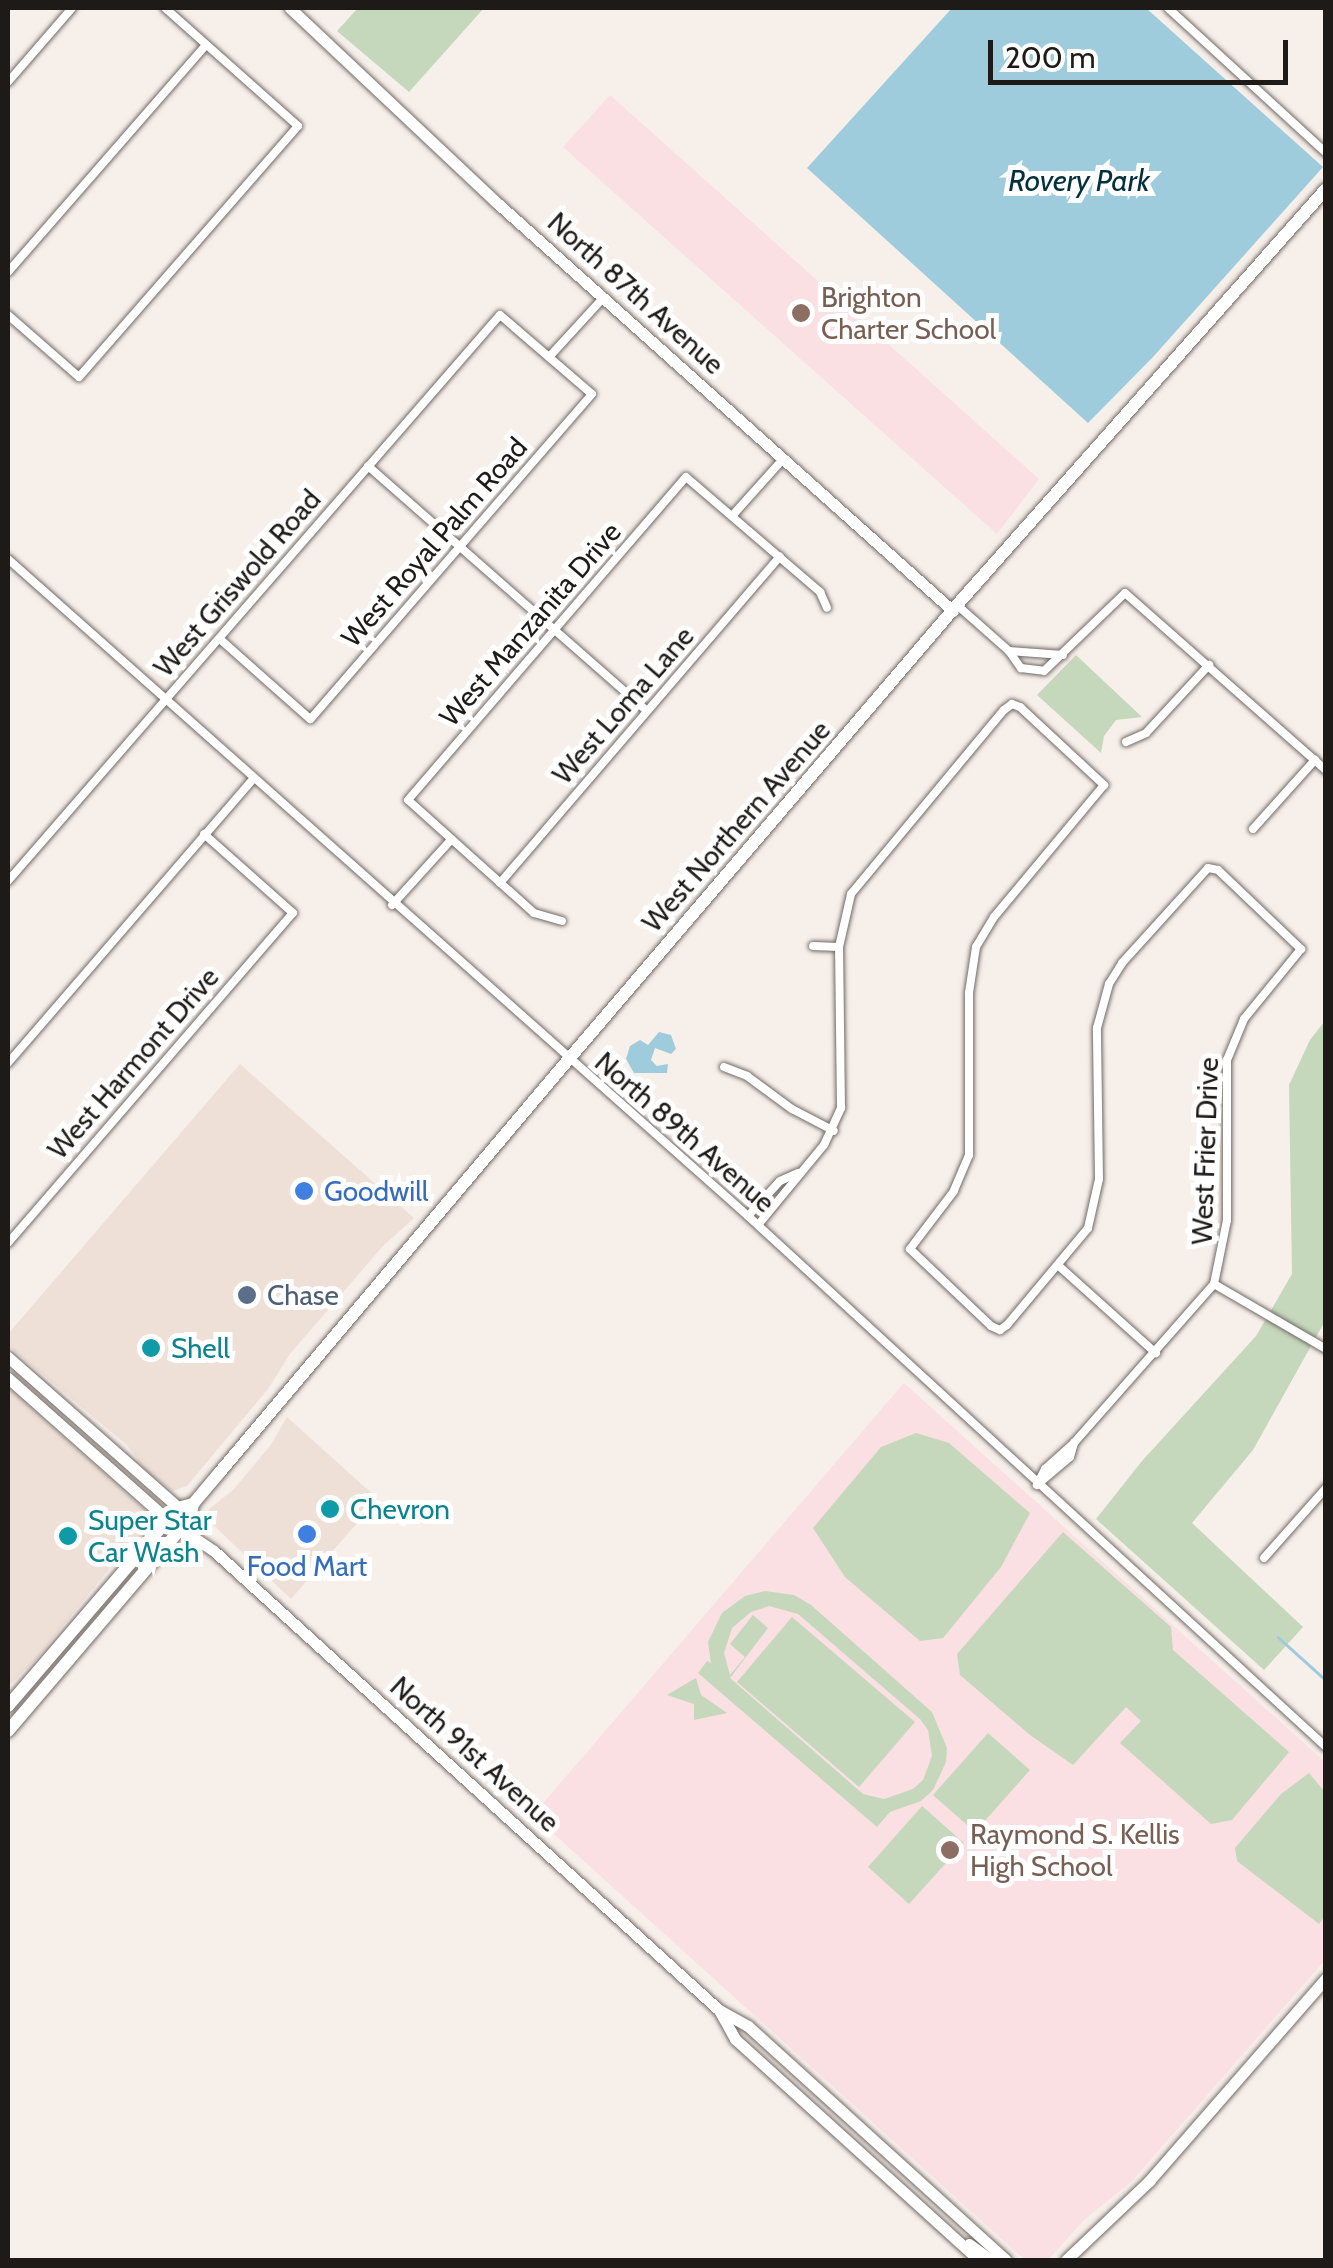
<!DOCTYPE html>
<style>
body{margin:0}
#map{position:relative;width:1333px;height:2268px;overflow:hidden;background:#f7efea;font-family:Cabin,sans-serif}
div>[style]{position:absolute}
.built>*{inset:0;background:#efe0d7}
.education>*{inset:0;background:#fadfe3}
.green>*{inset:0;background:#c5d8bb}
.water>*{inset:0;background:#9eccdc}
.stream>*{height:2.5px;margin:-1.25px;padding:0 1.25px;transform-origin:1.25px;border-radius:1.25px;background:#9eccdc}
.roads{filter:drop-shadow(0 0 2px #716a66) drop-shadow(0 0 2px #716a66)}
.street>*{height:8px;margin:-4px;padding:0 4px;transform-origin:4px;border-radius:4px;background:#fff}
.secondary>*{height:11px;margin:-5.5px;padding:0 5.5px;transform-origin:5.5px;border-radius:5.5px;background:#fff}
.primary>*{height:12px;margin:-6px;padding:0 6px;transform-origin:6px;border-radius:6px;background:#fff}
.dots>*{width:28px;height:28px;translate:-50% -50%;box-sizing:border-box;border:5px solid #fff;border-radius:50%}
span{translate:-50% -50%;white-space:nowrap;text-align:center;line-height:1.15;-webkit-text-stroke:10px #fff;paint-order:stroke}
.street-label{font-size:28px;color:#1d1a18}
.education-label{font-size:28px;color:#785e54}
.left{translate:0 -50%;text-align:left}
.shop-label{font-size:28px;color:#366cbe}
.service-label{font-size:28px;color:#4e5e75}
.culture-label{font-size:28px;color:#0d838f}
.water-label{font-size:30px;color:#03303c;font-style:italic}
.frame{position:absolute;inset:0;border:10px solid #1d1a18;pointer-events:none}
.scale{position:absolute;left:988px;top:40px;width:300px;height:45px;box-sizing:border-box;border:5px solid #1d1a18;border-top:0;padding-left:12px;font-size:30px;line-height:35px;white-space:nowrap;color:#1d1a18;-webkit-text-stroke:8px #fff;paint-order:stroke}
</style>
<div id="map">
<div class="built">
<div style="clip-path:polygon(240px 1064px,414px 1218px,382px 1247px,290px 1354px,268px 1389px,187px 1486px,172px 1491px,146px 1471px,127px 1445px,8px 1346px,8px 1334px)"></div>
<div style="clip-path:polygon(8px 1388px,147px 1512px,151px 1521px,144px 1537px,114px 1563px,38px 1657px,8px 1687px)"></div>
<div style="clip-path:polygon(287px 1417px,378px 1499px,291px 1599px,207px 1519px,209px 1509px,233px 1490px,270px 1446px)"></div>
</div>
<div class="education">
<div style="clip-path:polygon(610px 95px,1039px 479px,997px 534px,563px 147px)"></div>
<div style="clip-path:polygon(904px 1383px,1325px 1762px,1325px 1960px,1132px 2181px,1084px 2220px,1048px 2260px,1025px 2260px,533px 1815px)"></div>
</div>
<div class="green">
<div style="clip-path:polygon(358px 8px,484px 8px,409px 92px,337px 31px)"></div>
<div style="clip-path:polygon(1076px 655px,1142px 717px,1116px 720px,1104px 736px,1101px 753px,1037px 695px)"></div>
<div style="clip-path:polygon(1325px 1021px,1325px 1321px,1253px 1450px,1192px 1523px,1303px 1627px,1264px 1670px,1096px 1519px,1142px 1461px,1256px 1336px,1292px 1274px,1289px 1085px,1310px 1040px)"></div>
<div style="clip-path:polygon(916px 1433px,949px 1443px,1030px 1513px,1001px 1567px,943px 1638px,920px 1641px,845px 1577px,813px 1528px,881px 1447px)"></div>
<div style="clip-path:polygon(1063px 1532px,1171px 1627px,1173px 1650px,1289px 1752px,1232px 1820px,1211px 1824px,1120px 1743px,1141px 1721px,1126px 1707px,1073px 1765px,1030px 1735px,960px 1675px,957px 1654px)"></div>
<div style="clip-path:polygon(evenodd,765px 1591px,794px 1595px,811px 1605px,932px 1712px,947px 1748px,946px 1762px,933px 1790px,921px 1801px,890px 1812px,877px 1827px,698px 1673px,707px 1661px,711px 1663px,708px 1642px,722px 1613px,745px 1596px,765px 1591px,769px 1606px,798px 1614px,920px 1719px,928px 1730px,932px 1756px,923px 1780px,913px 1789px,884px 1799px,863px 1794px,730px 1678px,768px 1628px,753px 1615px,730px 1644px,745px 1657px,730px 1675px,724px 1653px,732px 1628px,751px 1612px,769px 1606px)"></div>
<div style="clip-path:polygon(792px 1617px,915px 1722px,859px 1787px,737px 1682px)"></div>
<div style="clip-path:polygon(696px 1678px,701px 1695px,727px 1713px,694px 1720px,694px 1704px,667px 1695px)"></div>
<div style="clip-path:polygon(988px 1733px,1030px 1770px,975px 1832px,933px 1795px)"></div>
<div style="clip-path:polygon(1309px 1773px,1325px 1792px,1325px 1916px,1319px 1924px,1237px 1861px,1235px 1848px,1281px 1794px)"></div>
<div style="clip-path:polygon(922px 1806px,964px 1843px,909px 1904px,868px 1867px)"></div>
</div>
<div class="water">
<div style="clip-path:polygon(952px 8px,1146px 8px,1323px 167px,1153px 357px,1088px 423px,807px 168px)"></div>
<div style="clip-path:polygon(659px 1032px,671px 1035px,676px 1049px,671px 1054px,655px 1048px,651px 1060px,657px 1066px,668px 1064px,667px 1073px,634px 1073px,626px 1059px,630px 1046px,640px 1040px,648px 1045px)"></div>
</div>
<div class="stream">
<div style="left:1278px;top:1637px;width:64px;rotate:41.9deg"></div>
</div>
<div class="roads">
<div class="street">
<div style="left:1168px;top:8px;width:214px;rotate:42.5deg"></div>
<div style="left:8px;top:82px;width:98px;rotate:-49.1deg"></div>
<div style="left:8px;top:272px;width:301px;rotate:-48.9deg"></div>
<div style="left:8px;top:315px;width:94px;rotate:41.1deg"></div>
<div style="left:79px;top:377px;width:333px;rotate:-48.9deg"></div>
<div style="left:298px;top:126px;width:178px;rotate:-138.4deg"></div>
<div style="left:549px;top:357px;width:81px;rotate:-47.5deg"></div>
<div style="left:368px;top:466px;width:371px;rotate:41.3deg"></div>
<div style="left:732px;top:516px;width:78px;rotate:-48.1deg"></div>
<div style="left:8px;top:559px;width:990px;rotate:41.6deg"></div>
<div style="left:748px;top:1216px;width:785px;rotate:42.57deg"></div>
<div style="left:957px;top:605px;width:69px;rotate:41.5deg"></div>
<div style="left:1009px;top:651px;width:21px;rotate:55deg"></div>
<div style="left:1021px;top:668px;width:23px;rotate:7deg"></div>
<div style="left:1044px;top:671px;width:112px;rotate:-43.9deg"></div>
<div style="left:1125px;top:593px;width:268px;rotate:41.4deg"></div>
<div style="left:1009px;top:651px;width:54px;rotate:4.2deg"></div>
<div style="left:1126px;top:742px;width:22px;rotate:-24deg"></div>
<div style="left:1146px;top:733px;width:93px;rotate:-47.2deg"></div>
<div style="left:1253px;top:829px;width:93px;rotate:-48.1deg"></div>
<div style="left:8px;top:881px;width:750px;rotate:-49deg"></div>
<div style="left:500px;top:315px;width:121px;rotate:40.7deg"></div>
<div style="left:592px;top:394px;width:430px;rotate:130.9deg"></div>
<div style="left:310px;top:719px;width:119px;rotate:-138.4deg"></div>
<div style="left:500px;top:883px;width:430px;rotate:-49.4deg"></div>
<div style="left:392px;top:905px;width:88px;rotate:-47.8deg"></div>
<div style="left:562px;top:921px;width:29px;rotate:-164deg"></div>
<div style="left:534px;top:913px;width:169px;rotate:-138.1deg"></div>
<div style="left:408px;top:800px;width:426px;rotate:-49.3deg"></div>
<div style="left:686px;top:477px;width:177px;rotate:40.6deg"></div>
<div style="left:820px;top:592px;width:17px;rotate:66deg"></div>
<div style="left:813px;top:946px;width:26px;rotate:2deg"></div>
<div style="left:8px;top:1063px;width:375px;rotate:-49.2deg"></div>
<div style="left:724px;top:1067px;width:25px;rotate:21deg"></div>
<div style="left:747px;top:1076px;width:56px;rotate:36.3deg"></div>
<div style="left:792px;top:1109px;width:47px;rotate:27.6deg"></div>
<div style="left:748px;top:1216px;width:47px;rotate:-47.6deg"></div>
<div style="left:780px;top:1181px;width:20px;rotate:-24deg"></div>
<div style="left:758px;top:1225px;width:104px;rotate:-50.5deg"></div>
<div style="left:824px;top:1145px;width:41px;rotate:-65.3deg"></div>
<div style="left:841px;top:1108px;width:161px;rotate:-90.7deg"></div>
<div style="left:839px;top:947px;width:54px;rotate:-77.2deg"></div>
<div style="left:851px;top:894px;width:239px;rotate:-50.3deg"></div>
<div style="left:1004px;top:710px;width:10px;rotate:-37deg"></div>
<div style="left:1012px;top:704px;width:9px;rotate:21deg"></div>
<div style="left:1020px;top:707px;width:115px;rotate:42.9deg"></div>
<div style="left:1104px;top:785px;width:172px;rotate:129.8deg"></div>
<div style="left:994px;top:917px;width:35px;rotate:121deg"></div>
<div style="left:976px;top:947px;width:47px;rotate:98.7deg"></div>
<div style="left:969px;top:993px;width:162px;rotate:90deg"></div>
<div style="left:969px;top:1155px;width:39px;rotate:113deg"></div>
<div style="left:954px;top:1191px;width:73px;rotate:127.2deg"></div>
<div style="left:910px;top:1249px;width:112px;rotate:43.5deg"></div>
<div style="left:991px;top:1326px;width:10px;rotate:24deg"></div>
<div style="left:1000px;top:1330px;width:9px;rotate:-36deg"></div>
<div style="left:1007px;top:1325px;width:126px;rotate:-50.1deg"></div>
<div style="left:1088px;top:1228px;width:50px;rotate:-77.3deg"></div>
<div style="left:1099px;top:1179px;width:151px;rotate:-90.8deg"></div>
<div style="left:1097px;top:1028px;width:46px;rotate:-74.7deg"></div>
<div style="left:1109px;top:984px;width:25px;rotate:-58deg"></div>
<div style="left:1122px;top:963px;width:128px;rotate:-47.8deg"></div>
<div style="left:1208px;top:868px;width:10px;rotate:11deg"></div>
<div style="left:1218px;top:870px;width:115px;rotate:43.6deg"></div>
<div style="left:1301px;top:949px;width:90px;rotate:129.2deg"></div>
<div style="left:1244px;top:1019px;width:44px;rotate:112.5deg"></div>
<div style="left:1227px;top:1060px;width:160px;rotate:90deg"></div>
<div style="left:1227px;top:1220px;width:65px;rotate:101.5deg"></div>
<div style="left:1214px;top:1284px;width:212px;rotate:131.4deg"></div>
<div style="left:1074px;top:1443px;width:39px;rotate:138deg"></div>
<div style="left:1045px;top:1469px;width:18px;rotate:117deg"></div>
<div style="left:8px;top:1243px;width:436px;rotate:-49.2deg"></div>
<div style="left:293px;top:913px;width:119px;rotate:-138.4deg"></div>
<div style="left:1060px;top:1267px;width:129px;rotate:41.9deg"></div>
<div style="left:1214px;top:1284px;width:129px;rotate:30.1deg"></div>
<div style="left:1037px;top:1485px;width:43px;rotate:-40.3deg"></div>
<div style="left:1070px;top:1457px;width:15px;rotate:-74deg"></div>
<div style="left:1264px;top:1558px;width:94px;rotate:-48.5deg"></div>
</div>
<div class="secondary">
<div style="left:290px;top:8px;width:283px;rotate:43.3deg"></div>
<div style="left:496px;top:202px;width:613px;rotate:41.83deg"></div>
<div style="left:8px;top:1357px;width:232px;rotate:41.5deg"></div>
<div style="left:8px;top:1378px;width:214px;rotate:41.6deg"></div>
<div style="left:168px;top:1520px;width:55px;rotate:34deg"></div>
<div style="left:214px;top:1551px;width:682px;rotate:42.27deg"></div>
<div style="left:719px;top:2010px;width:33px;rotate:29deg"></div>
<div style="left:748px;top:2026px;width:348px;rotate:42.2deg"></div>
<div style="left:719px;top:2010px;width:33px;rotate:61deg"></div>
<div style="left:735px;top:2039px;width:329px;rotate:42.2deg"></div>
<div style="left:969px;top:2244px;width:27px;rotate:36deg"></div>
<div style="left:1066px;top:2260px;width:115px;rotate:-43.6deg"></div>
<div style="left:1149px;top:2181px;width:269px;rotate:-48.9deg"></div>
</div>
<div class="primary">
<div style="left:8px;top:1706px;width:261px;rotate:-49.4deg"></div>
<div style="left:178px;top:1508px;width:16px;rotate:-15deg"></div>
<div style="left:8px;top:1731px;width:280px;rotate:-49.5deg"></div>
<div style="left:190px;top:1518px;width:14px;rotate:-78deg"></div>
<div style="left:193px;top:1504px;width:42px;rotate:-49.8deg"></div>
<div style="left:220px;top:1472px;width:539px;rotate:-49.81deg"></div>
<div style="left:568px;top:1060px;width:599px;rotate:-49.47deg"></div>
<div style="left:957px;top:605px;width:556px;rotate:-48.43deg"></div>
</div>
</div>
<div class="dots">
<div style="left:801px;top:313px;background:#8d6e63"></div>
<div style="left:304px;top:1191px;background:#3f7fe0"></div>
<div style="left:247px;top:1295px;background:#5c6f8a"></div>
<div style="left:151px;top:1348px;background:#0f9aa8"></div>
<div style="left:330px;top:1509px;background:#0f9aa8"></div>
<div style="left:307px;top:1534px;background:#3f7fe0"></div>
<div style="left:68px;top:1536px;background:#0f9aa8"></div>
<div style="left:950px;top:1850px;background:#8d6e63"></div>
</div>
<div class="street-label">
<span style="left:636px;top:293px;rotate:42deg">North 87th Avenue</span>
<span style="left:434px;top:542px;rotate:-49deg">West Royal Palm Road</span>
<span style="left:237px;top:583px;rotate:-49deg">West Griswold Road</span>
<span style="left:530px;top:624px;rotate:-49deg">West Manzanita Drive</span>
<span style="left:623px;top:705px;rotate:-49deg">West Loma Lane</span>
<span style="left:736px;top:826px;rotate:-49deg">West Northern Avenue</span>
<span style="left:133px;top:1063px;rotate:-49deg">West Harmont Drive</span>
<span style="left:685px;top:1132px;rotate:41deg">North 89th Avenue</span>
<span style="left:1205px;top:1151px;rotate:-88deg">West Frier Drive</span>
<span style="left:475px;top:1754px;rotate:42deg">North 91st Avenue</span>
</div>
<div class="education-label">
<span class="left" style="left:821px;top:313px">Brighton<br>Charter School</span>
<span class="left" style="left:970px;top:1850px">Raymond S. Kellis<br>High School</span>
</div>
<div class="shop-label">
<span class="left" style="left:324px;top:1191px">Goodwill</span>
<span style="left:307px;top:1566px">Food Mart</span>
</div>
<div class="service-label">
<span class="left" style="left:267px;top:1295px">Chase</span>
</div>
<div class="culture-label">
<span class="left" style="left:171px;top:1348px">Shell</span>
<span class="left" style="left:350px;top:1509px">Chevron</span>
<span class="left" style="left:88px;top:1536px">Super Star<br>Car Wash</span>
</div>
<div class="water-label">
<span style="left:1079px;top:181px">Rovery Park</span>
</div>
<div class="frame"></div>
<div class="scale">200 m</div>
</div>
